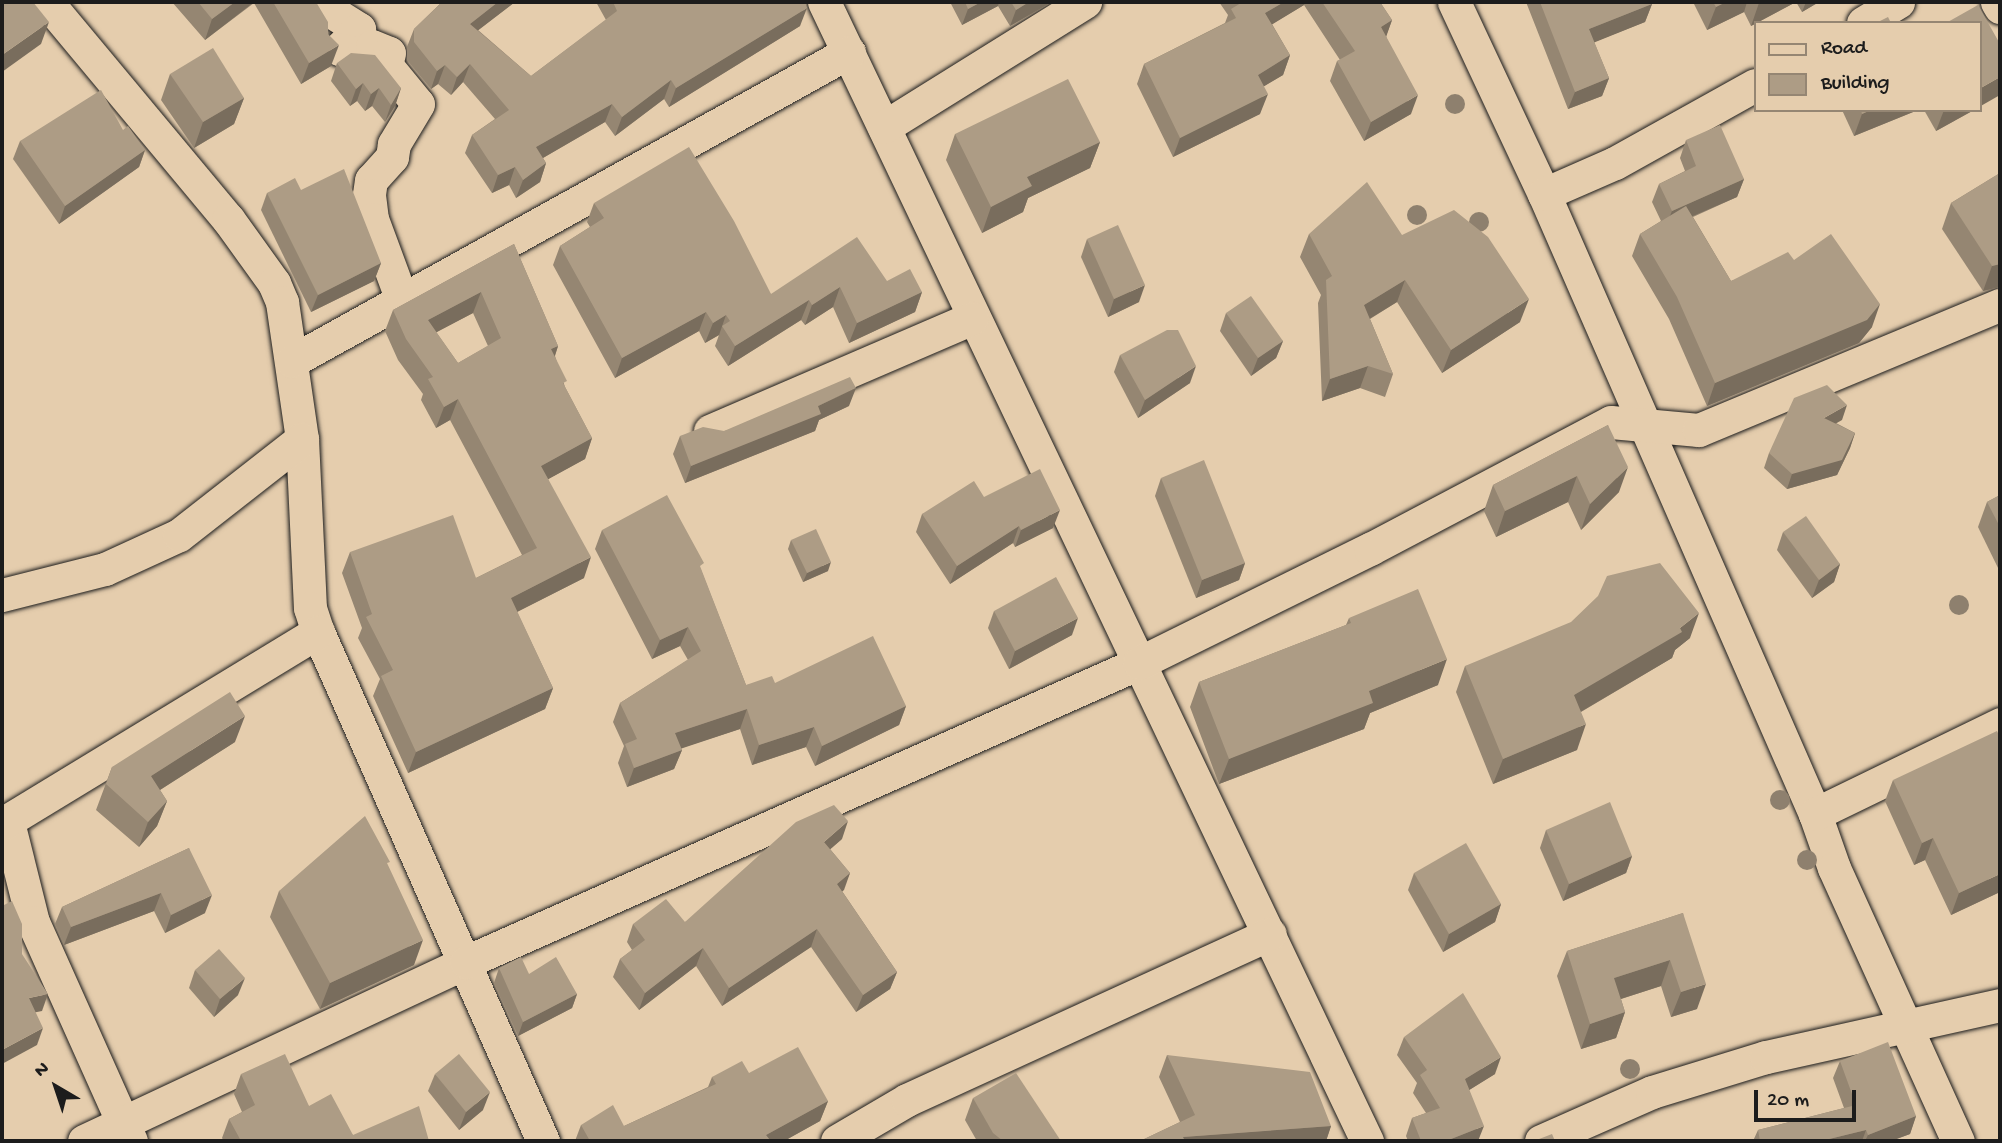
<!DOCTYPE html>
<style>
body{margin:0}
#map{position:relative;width:2002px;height:1143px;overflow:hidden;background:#e5cdad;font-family:"Gochi Hand",sans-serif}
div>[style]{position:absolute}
.roads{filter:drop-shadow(0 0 2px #1c1c1c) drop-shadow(0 0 2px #1c1c1c)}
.minor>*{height:33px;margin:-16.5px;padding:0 16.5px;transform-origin:16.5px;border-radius:16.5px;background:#e5cdad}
.trees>*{width:20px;height:20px;margin:-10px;border-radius:50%;background:#8e806e}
.wall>*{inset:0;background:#958672}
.shaded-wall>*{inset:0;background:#796d5d}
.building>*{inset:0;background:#ad9c85}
span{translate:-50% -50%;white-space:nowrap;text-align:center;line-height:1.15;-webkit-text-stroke:5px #e5cdad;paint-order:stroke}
.frame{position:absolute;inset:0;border:4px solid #1c1c1c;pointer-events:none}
.legend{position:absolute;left:1754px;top:21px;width:228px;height:91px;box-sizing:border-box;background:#e5cdad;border:2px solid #958673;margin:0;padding:9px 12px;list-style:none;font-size:21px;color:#1c1c1c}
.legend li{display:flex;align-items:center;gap:14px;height:35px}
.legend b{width:35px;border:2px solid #958673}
.north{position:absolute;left:21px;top:1052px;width:70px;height:70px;-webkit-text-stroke:5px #e5cdad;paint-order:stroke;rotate:321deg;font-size:19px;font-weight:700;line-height:28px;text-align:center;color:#1c1c1c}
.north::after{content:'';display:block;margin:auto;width:24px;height:32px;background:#1c1c1c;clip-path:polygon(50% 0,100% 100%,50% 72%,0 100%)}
.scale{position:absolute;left:1754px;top:1090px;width:102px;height:32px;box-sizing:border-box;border:4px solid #1c1c1c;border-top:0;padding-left:9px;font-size:21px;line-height:24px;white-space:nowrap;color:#1c1c1c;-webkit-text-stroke:5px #e5cdad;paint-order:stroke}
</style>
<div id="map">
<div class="roads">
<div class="minor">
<div style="left:47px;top:2px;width:283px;rotate:50.2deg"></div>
<div style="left:228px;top:219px;width:79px;rotate:54.3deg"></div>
<div style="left:274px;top:283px;width:21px;rotate:67deg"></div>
<div style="left:282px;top:302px;width:138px;rotate:81.7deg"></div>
<div style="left:302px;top:439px;width:169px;rotate:87.3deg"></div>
<div style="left:310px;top:608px;width:25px;rotate:72deg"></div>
<div style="left:318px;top:632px;width:557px;rotate:66.15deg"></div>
<div style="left:316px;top:2px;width:51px;rotate:32.1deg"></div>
<div style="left:359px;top:29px;width:28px;rotate:135deg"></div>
<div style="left:339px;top:49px;width:24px;rotate:15deg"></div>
<div style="left:362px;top:55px;width:13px;rotate:-42deg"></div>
<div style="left:372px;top:46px;width:18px;rotate:22deg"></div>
<div style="left:389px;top:53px;width:12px;rotate:104deg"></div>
<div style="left:386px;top:65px;width:50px;rotate:50.6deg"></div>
<div style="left:418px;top:104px;width:47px;rotate:121deg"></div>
<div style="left:394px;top:144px;width:13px;rotate:99deg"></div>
<div style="left:392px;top:157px;width:31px;rotate:132deg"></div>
<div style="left:371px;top:180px;width:15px;rotate:98deg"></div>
<div style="left:369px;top:195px;width:24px;rotate:83deg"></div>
<div style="left:372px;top:219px;width:86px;rotate:69.7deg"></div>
<div style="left:824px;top:2px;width:1262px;rotate:64.51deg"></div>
<div style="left:1454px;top:2px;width:212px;rotate:64.9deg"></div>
<div style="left:1544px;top:194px;width:677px;rotate:66.39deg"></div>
<div style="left:1815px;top:814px;width:57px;rotate:70.6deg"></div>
<div style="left:1834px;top:868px;width:300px;rotate:65.6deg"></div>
<div style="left:1997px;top:2px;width:6px;rotate:59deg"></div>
<div style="left:1863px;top:23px;width:41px;rotate:-31deg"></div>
<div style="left:884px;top:127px;width:237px;rotate:-31.9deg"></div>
<div style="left:1544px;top:194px;width:77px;rotate:-23.6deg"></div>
<div style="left:1615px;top:163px;width:160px;rotate:-29.1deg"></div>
<div style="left:292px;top:361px;width:637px;rotate:-29.02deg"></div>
<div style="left:710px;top:431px;width:285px;rotate:-23.3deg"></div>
<div style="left:2px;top:595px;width:106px;rotate:-14.2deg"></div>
<div style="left:105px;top:569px;width:81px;rotate:-24.7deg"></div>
<div style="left:179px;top:535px;width:156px;rotate:-38deg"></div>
<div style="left:1815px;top:814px;width:206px;rotate:-25.9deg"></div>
<div style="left:8px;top:822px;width:103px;rotate:76deg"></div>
<div style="left:33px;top:922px;width:240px;rotate:65.9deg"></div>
<div style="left:2px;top:824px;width:370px;rotate:-31.3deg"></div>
<div style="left:84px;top:1141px;width:422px;rotate:-25.1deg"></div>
<div style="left:466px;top:962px;width:736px;rotate:-23.95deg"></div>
<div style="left:1139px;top:663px;width:258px;rotate:-26.3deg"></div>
<div style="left:1370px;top:549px;width:272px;rotate:-27.8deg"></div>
<div style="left:1611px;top:422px;width:88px;rotate:5.2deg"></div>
<div style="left:1699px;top:430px;width:326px;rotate:-22.6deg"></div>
<div style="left:837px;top:1141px;width:81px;rotate:-30.4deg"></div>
<div style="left:907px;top:1100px;width:399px;rotate:-24.6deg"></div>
<div style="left:1541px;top:1141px;width:121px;rotate:-23.8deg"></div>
<div style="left:1652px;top:1092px;width:119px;rotate:-17.1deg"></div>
<div style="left:1766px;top:1057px;width:240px;rotate:-12.5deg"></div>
</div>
</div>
<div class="trees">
<div style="left:1455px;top:104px"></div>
<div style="left:1417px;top:215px"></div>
<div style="left:1479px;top:222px"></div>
<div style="left:1959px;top:605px"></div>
<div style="left:1780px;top:800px"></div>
<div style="left:1807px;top:860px"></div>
<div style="left:1630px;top:1069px"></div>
</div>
<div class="wall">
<div style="clip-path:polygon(172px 2px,316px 2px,328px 34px,331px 66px,301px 84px,254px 3px,205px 40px)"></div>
<div style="clip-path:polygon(442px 2px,515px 2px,478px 30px,531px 76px,606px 20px,596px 2px,804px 2px,800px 26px,669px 107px,664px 99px,615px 136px,605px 122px,543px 158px,546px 163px,540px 182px,516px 198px,509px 185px,492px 193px,465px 153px,472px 135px,495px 119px,463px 82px,451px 95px,438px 84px,431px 89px,407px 60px,407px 47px,414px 29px)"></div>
<div style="clip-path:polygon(950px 2px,1052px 2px,1010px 26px,998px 6px,962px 25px)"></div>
<div style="clip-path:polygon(1219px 2px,1380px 2px,1392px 20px,1386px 36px,1411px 114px,1364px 141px,1330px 81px,1337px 61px,1340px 60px,1304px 5px,1272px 24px,1290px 55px,1283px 75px,1264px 86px,1260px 114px,1173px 157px,1137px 84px,1144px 64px,1225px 23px,1228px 15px)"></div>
<div style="clip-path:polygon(1526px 2px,1651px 2px,1652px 4px,1645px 22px,1594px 42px,1609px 78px,1602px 96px,1568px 109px)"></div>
<div style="clip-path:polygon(1693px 2px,1819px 2px,1802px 12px,1796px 2px,1751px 26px,1744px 12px,1707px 30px)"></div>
<div style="clip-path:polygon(337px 63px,401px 88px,395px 106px,385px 122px,372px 106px,365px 111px,357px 101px,350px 106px,331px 81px)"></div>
<div style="clip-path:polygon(170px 74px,244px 98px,234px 124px,194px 148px,161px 100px)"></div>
<div style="clip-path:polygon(1842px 110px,1918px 110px,1854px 136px)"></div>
<div style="clip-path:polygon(1924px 110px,1974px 110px,1936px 131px)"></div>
<div style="clip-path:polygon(123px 130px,145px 150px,139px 167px,59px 224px,13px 159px,20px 141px)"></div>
<div style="clip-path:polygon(955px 134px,1100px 142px,1090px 168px,1028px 198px,1023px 212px,982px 233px,946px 160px)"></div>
<div style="clip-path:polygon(1686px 140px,1744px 179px,1737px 197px,1693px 217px,1731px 281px,1794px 260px,1872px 327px,1859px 343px,1707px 406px,1669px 319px,1632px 256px,1640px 234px,1661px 221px,1652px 202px,1659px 184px,1685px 171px,1680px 158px)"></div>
<div style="clip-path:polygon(2000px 173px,2000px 287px,1983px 291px,1942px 229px,1951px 203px)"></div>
<div style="clip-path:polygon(301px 190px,381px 263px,374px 281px,311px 312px,261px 210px,267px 193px)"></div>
<div style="clip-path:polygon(594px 203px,771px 294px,887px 281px,922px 292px,915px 312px,849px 343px,833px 307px,805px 325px,801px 320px,728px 366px,715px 346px,719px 335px,705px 343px,699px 331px,615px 378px,553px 265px,560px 246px,590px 227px,587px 222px)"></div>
<div style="clip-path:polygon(1309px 234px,1402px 235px,1520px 322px,1442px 373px,1397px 302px,1370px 319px,1393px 374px,1385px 397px,1360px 388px,1322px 401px,1318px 303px,1321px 295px,1300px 257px)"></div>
<div style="clip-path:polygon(1087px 239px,1139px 302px,1108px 317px,1081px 257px)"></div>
<div style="clip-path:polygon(evenodd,514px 244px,558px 346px,555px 356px,565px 387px,592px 438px,585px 459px,548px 479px,584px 578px,517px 612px,553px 688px,545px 709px,408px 773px,373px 696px,380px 679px,358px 638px,362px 628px,342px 573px,350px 552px,476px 578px,522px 555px,450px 420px,436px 428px,421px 400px,423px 394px,398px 360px,385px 331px,393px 310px,514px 244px,473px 313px,488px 346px,458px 363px,436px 332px,473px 313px)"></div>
<div style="clip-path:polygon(1226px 313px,1283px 341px,1276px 358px,1251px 376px,1220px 331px)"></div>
<div style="clip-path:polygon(1120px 355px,1190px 383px,1138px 418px,1114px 372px)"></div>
<div style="clip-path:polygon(849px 406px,819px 420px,815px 431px,685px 483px,673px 454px,680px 436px,724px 431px)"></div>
<div style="clip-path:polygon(1842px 420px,1836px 423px,1855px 433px,1850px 448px,1837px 475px,1787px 489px,1764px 468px,1769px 453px)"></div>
<div style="clip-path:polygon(1608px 425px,1619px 492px,1581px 530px,1568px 502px,1496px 537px,1484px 511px,1493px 485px)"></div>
<div style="clip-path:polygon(1161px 478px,1245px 563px,1239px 580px,1196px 598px,1155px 496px)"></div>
<div style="clip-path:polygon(2000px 495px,2000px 572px,1978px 527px,1987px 502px)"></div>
<div style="clip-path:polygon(984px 497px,1053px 528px,1015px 547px,1013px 543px,950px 584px,916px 532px,922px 514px)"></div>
<div style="clip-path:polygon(602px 530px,701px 570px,746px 685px,775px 683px,906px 706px,899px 725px,815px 766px,806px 747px,752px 765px,740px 729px,681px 748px,682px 750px,674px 769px,627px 787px,618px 763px,624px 746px,613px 722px,620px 703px,688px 660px,680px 646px,652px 659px,595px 549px)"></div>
<div style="clip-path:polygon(1783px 532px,1840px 564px,1834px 582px,1812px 598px,1777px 550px)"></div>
<div style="clip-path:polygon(791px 540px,828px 571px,803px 582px,788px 549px)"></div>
<div style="clip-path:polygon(994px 611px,1072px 635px,1009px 669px,988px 628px)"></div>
<div style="clip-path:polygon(1349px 618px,1438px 685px,1370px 713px,1364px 729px,1219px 784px,1190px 707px,1199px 682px,1346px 625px)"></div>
<div style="clip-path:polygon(1690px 638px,1675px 650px,1672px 658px,1581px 712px,1577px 750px,1493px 784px,1456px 692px,1465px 666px)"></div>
<div style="clip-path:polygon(235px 742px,160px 790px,167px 801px,157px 826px,139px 847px,96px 810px,112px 767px)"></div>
<div style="clip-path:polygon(1893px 780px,2000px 892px,1951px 915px,1925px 860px,1914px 865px,1885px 801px)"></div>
<div style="clip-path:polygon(1546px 830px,1632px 856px,1626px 873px,1563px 901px,1540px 848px)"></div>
<div style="clip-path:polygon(842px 839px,830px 849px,850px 873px,842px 891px,897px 972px,890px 989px,856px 1012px,811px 947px,722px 1006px,696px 966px,639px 1010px,613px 977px,620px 959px,632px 950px,627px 942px,633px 924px,685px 922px)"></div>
<div style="clip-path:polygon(189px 848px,205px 913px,165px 933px,154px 911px,64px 945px,55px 924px,62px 907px)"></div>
<div style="clip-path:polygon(388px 867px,414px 965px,320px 1009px,270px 917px,279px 891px)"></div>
<div style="clip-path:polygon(1414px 873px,1501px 904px,1495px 922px,1443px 952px,1408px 890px)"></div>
<div style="clip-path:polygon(1683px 913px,1697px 1009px,1671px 1017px,1661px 986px,1621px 999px,1625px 1012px,1616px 1038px,1581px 1049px,1557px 976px,1567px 951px)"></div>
<div style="clip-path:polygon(499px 968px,529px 974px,577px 994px,572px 1008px,518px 1036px,494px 983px)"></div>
<div style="clip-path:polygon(195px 970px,238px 995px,214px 1017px,189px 988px)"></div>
<div style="clip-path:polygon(1404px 1037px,1495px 1074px,1469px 1090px,1478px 1141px,1408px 1141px,1406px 1136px,1412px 1118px,1426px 1113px,1413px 1093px,1417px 1083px,1397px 1055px)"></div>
<div style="clip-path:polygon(1167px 1055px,1331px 1126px,1326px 1141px,1140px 1141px,1180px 1122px,1159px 1077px)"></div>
<div style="clip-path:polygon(1840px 1061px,1916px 1116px,1910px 1134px,1891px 1141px,1753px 1141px,1758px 1130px,1844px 1108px,1833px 1078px)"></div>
<div style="clip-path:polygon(749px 1073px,828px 1101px,820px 1121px,784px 1141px,575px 1141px,581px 1125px,624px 1126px,708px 1087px,712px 1077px)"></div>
<div style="clip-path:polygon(241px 1074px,309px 1106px,353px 1135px,429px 1141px,224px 1141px,222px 1138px,229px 1119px,242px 1112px,234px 1094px)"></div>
<div style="clip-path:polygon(435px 1074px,483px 1110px,459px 1130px,428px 1091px)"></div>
<div style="clip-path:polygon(973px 1098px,1061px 1141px,977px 1141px,965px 1120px)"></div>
</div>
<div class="shaded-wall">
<div style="clip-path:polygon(235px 2px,254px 2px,205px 40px,212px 19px)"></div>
<div style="clip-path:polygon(498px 2px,515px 2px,463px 42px,470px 24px)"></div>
<div style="clip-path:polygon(981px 2px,999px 2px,998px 6px,962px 25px,968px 9px)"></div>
<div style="clip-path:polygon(1029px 2px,1052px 2px,1010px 26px,1016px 10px)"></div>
<div style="clip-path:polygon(1284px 2px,1305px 2px,1304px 5px,1258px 33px,1265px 13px)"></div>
<div style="clip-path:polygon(1726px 2px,1747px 2px,1744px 12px,1707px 30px,1716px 7px)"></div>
<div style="clip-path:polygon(1761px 2px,1796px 2px,1751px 26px,1759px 3px)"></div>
<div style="clip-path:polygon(1806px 2px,1819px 2px,1802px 12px)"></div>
<div style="clip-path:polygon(1652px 4px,1645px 22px,1583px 47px,1589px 29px)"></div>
<div style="clip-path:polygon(807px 8px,800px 26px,669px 107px,676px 88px)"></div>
<div style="clip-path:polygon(1392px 20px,1385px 40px,1381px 27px)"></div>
<div style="clip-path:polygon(49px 22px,41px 44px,2px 72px,2px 55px)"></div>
<div style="clip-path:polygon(339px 45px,331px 66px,301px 84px,309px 63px)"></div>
<div style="clip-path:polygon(1290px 55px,1283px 75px,1251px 94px,1258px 75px)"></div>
<div style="clip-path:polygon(470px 64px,463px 82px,451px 95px,457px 77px)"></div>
<div style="clip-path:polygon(445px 65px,438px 84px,431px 89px,437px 71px)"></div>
<div style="clip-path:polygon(2000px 77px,2000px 95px,1979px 107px,1979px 89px)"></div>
<div style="clip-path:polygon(1609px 78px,1602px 96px,1568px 109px,1575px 92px)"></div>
<div style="clip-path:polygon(671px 80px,664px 99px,615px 136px,622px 117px)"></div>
<div style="clip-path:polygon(363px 83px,357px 101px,350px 106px,356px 89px)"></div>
<div style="clip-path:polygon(379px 88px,372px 106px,365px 111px,371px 94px)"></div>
<div style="clip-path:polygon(401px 88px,395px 106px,385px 122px,391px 105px)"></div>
<div style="clip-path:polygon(1268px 94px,1260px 114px,1173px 157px,1180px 138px)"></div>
<div style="clip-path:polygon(1418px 95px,1411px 114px,1364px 141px,1371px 122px)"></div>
<div style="clip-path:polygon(244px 98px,234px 124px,194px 148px,203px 122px)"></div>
<div style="clip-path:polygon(612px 104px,605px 122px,529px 166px,536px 147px)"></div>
<div style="clip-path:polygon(1871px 110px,1918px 110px,1854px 136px,1862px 114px)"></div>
<div style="clip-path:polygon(1944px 110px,1974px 110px,1936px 131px)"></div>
<div style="clip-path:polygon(1100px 142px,1090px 168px,1028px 198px,1023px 212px,982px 233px,991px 207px,1027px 177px)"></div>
<div style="clip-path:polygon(145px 150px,139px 167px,59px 224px,65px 206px)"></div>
<div style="clip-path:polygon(546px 163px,540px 182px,516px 198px,523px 180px)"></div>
<div style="clip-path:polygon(515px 167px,509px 185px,492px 193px,498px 175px)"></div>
<div style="clip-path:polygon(1744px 179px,1737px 197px,1665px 228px,1672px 211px)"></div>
<div style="clip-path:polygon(381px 263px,374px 281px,311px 312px,318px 295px)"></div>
<div style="clip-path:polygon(2000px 264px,2000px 287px,1983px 291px,1992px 266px)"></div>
<div style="clip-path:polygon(1405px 280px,1397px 302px,1356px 327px,1364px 305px)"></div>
<div style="clip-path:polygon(1145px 285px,1139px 302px,1108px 317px,1114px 299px)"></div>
<div style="clip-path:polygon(840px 287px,833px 307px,805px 325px,812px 305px)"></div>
<div style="clip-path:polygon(481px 292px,473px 313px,420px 341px,428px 320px)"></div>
<div style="clip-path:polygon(922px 292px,915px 312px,849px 343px,857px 323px)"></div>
<div style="clip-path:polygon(1529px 299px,1520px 322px,1442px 373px,1451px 350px)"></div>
<div style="clip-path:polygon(809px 300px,801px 320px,728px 366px,735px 346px)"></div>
<div style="clip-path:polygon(1880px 304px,1872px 327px,1859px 343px,1707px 406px,1715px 383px)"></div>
<div style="clip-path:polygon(706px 312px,699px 331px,615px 378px,622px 358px)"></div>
<div style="clip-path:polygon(726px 315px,719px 335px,705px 343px,713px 323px)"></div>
<div style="clip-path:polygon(1283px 341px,1276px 358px,1251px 376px,1258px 358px)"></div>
<div style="clip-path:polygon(558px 346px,551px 367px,551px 349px)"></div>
<div style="clip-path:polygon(1196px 366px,1190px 383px,1138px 418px,1145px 400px)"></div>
<div style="clip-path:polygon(1368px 366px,1360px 388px,1322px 401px,1330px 379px)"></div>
<div style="clip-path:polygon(856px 388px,849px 406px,819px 420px,815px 431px,685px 483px,691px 466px)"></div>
<div style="clip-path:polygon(458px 399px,450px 420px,436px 428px,444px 407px)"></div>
<div style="clip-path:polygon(1847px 405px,1842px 420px,1819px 433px,1824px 418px)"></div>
<div style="clip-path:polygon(1855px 433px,1850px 448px,1837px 475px,1787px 489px,1792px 474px)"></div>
<div style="clip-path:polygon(592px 438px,585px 459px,534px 487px,541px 466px)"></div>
<div style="clip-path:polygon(1628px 467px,1619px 492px,1581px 530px,1590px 504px)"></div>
<div style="clip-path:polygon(1577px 476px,1568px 502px,1496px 537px,1505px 511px)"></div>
<div style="clip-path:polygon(1060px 510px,1053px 528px,1015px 547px,1021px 530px)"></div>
<div style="clip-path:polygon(1019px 526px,1013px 543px,950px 584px,957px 566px)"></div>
<div style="clip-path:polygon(591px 557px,584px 578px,503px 619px,511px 598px)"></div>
<div style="clip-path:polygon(831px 562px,828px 571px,803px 582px,807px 573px)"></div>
<div style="clip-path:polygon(1245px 563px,1239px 580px,1196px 598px,1202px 580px)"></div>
<div style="clip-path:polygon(1840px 564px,1834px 582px,1812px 598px,1819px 580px)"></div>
<div style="clip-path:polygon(1699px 613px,1690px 638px,1675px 650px,1672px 658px,1565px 721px,1574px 695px,1680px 628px)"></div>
<div style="clip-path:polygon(1078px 618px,1072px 635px,1009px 669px,1015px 651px)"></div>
<div style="clip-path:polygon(688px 627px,680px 646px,652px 659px,660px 640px)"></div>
<div style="clip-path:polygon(1447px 659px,1438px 685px,1370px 713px,1364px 729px,1219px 784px,1229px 759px,1369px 691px)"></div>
<div style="clip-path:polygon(553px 688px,545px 709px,408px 773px,416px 752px)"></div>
<div style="clip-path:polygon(906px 706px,899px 725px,815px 766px,822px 746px)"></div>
<div style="clip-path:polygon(747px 709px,740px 729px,668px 753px,675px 733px)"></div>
<div style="clip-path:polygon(245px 716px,235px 742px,141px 802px,151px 776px)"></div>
<div style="clip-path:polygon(1586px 724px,1577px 750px,1493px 784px,1503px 759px)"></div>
<div style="clip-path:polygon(814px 727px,806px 747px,752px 765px,759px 745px)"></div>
<div style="clip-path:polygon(682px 750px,674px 769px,627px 787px,634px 768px)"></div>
<div style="clip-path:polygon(167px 801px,157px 826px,139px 847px,148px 822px)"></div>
<div style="clip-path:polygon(848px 821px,842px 839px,818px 860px,824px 842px)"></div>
<div style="clip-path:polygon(1933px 838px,1925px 860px,1914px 865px,1922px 843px)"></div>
<div style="clip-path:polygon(1632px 856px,1626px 873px,1563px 901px,1569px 884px)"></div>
<div style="clip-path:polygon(850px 873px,844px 890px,831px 901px,837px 884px)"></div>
<div style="clip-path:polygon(2000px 874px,2000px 892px,1951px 915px,1959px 893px)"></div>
<div style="clip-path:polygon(161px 893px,154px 911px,64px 945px,71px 927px)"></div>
<div style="clip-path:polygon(212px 895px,205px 913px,165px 933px,171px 915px)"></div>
<div style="clip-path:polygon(1501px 904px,1495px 922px,1443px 952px,1449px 934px)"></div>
<div style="clip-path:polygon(817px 929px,811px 947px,722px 1006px,729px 988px)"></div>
<div style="clip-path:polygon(423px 940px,414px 965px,320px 1009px,330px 983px)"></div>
<div style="clip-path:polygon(703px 948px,696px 966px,639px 1010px,645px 993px)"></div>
<div style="clip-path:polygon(1670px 960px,1661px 986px,1605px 1004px,1614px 978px)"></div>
<div style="clip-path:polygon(897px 972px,890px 989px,856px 1012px,863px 995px)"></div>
<div style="clip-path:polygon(245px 978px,238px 995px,214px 1017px,220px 999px)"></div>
<div style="clip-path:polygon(1706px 984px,1697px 1009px,1671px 1017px,1681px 992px)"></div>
<div style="clip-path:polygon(48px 994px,42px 1011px,22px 1015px,29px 998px)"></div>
<div style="clip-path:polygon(577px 994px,572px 1008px,518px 1036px,523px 1022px)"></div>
<div style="clip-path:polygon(1625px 1012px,1616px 1038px,1581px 1049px,1590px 1024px)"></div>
<div style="clip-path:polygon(43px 1028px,37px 1045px,2px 1064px,2px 1050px)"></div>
<div style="clip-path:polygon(1501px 1057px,1495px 1074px,1458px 1097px,1465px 1079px)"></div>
<div style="clip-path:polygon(490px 1092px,483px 1110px,459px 1130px,466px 1112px)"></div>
<div style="clip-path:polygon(828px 1101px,820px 1121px,784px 1141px,764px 1141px,766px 1135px)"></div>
<div style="clip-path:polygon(1916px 1116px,1910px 1134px,1891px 1141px,1865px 1141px,1868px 1135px)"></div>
<div style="clip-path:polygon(1331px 1126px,1326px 1141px,1181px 1141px,1183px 1137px)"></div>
<div style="clip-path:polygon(1484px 1126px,1478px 1141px,1446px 1141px)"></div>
<div style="clip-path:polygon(1866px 1130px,1862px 1141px,1821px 1141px)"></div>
</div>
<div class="building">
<div style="clip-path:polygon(2px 2px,33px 2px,49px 22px,2px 55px)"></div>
<div style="clip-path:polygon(198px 2px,235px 2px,212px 19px)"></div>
<div style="clip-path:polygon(273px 2px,316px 2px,328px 22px,328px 34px,339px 45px,309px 63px)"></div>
<div style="clip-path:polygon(442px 2px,498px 2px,470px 24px,531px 76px,617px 11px,613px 2px,804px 2px,807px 8px,676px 88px,671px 80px,622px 117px,612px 104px,536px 147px,546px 163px,523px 180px,515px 167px,498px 175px,472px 135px,509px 110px,470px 64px,457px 77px,445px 65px,437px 71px,414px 42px,414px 29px)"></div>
<div style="clip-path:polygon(965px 2px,981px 2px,968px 9px)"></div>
<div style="clip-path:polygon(1011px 2px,1029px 2px,1016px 10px)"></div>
<div style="clip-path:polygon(1240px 2px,1284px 2px,1265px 13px,1290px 55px,1258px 75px,1268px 94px,1180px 138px,1144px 64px,1236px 18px,1231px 9px,1241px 3px)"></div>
<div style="clip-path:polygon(1322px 2px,1380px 2px,1392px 20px,1381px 27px,1418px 95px,1371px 122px,1337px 61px,1355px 51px)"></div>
<div style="clip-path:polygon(1540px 2px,1651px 2px,1652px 4px,1589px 29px,1609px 78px,1575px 92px)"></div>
<div style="clip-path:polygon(1713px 2px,1726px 2px,1716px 7px)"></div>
<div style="clip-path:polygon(1978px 5px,2000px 44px,2000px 77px,1979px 89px,1979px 23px,1946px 23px)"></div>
<div style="clip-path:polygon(1888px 17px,1891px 23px,1876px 23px)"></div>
<div style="clip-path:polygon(213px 48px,244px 98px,203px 122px,170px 74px)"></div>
<div style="clip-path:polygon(351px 53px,375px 55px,401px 88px,391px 105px,379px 88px,371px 94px,363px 83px,356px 89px,337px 63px)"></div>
<div style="clip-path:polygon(1068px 79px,1100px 142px,1027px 177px,1032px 186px,991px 207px,955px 134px)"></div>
<div style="clip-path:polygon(101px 90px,123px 130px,128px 126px,145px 150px,65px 206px,20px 141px)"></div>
<div style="clip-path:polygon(1861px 110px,1871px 110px,1862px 114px)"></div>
<div style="clip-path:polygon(1720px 125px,1744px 179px,1672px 211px,1659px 184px,1696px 166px,1686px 140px)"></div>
<div style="clip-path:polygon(689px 147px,734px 221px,771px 294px,857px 237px,887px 281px,910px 269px,922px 292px,857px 323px,840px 287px,812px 305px,809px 300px,735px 346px,722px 326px,730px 321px,726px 315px,713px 323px,706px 312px,622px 358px,560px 246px,604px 218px,594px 203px)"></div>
<div style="clip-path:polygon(344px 169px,381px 263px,318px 295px,267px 193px,295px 178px,301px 190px)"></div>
<div style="clip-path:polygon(2000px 173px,2000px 264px,1992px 266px,1951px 203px)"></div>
<div style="clip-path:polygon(1367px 182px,1402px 235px,1454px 210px,1488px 237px,1529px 299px,1451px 350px,1405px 280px,1364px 305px,1393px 374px,1368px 366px,1330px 379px,1326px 280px,1332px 276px,1309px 234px)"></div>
<div style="clip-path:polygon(1686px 206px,1731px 281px,1788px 252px,1794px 260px,1831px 234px,1880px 304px,1867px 320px,1715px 383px,1677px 297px,1640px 234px)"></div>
<div style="clip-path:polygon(1118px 225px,1145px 285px,1114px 299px,1087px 239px)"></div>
<div style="clip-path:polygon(evenodd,514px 244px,558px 346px,551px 349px,567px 381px,563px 383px,592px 438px,541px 466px,591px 557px,511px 598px,553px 688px,416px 752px,381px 676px,393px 670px,366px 617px,372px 614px,350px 552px,453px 515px,476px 578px,537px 548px,458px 399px,444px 407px,428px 379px,433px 377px,406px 339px,393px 310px,514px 244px,481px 292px,501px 338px,458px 363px,428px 320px,481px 292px)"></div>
<div style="clip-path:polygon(1251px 296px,1283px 341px,1258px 358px,1226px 313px)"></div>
<div style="clip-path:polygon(1167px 330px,1178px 330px,1196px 366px,1145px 400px,1120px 355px)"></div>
<div style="clip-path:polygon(850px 377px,856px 388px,818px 406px,821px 414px,691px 466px,680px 436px,703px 427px,724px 431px)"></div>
<div style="clip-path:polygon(1827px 385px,1847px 405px,1824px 418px,1855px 433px,1842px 460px,1792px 474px,1769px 453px,1794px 398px)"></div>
<div style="clip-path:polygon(1608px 425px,1628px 467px,1590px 504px,1577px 476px,1505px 511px,1493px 485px)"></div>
<div style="clip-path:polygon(1204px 460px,1245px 563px,1202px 580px,1161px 478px)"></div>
<div style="clip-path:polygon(1040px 469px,1060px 510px,1021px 530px,1019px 526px,957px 566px,922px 514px,974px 481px,984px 497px)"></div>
<div style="clip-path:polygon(667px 495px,704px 563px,700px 566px,746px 685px,772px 676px,775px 683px,873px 636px,906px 706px,822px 746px,814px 727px,759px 745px,747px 709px,675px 733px,682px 750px,634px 768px,625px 744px,637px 739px,620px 703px,701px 651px,688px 627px,660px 640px,602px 530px)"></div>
<div style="clip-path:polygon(2000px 495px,2000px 527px,1987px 502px)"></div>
<div style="clip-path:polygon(1806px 516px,1840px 564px,1819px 580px,1783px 532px)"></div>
<div style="clip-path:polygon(816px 529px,831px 562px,807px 573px,791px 540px)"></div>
<div style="clip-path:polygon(1660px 563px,1699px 613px,1680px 628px,1682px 632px,1574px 695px,1586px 724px,1503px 759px,1465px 666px,1571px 622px,1598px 596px,1607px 576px)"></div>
<div style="clip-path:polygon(1056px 577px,1078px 618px,1015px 651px,994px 611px)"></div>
<div style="clip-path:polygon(1418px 589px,1447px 659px,1369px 691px,1373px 703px,1229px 759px,1199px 682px,1351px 623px,1349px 618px)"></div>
<div style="clip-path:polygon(230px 692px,245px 716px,151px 776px,167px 801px,148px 822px,106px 784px,112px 767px)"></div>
<div style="clip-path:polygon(1997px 731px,2000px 737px,2000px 874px,1959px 893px,1933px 838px,1922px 843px,1893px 780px)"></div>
<div style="clip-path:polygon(1610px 802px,1632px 856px,1569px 884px,1546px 830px)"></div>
<div style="clip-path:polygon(834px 805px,848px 821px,824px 842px,850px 873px,837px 884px,897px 972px,863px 995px,817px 929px,729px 988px,703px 948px,645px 993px,620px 959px,645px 940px,633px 924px,666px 899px,685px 922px,796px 822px)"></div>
<div style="clip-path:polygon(365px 816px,390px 862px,387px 863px,423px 940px,330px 983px,279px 891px)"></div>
<div style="clip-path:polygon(1466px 843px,1501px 904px,1449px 934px,1414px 873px)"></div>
<div style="clip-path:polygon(189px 848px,212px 895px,171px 915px,161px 893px,71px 927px,62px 907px)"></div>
<div style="clip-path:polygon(12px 901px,22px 924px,22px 954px,48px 994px,29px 998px,43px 1028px,2px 1050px,2px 906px)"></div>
<div style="clip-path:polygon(1683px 913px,1706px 984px,1681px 992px,1670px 960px,1614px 978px,1625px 1012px,1590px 1024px,1567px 951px)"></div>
<div style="clip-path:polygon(219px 949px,245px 978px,220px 999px,195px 970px)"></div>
<div style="clip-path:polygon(521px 957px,529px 974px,556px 957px,577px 994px,523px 1022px,499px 968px)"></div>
<div style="clip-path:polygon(1463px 993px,1501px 1057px,1465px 1079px,1484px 1126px,1446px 1141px,1421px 1141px,1412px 1118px,1440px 1108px,1420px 1075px,1427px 1070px,1404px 1037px)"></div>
<div style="clip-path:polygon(1888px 1042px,1916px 1116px,1868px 1135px,1866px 1130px,1821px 1141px,1760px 1141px,1758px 1130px,1856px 1105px,1840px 1061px)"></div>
<div style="clip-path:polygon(798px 1047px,828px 1101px,766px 1135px,770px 1140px,768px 1141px,590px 1141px,581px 1125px,613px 1105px,624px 1126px,716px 1084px,712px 1077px,742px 1061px,749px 1073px)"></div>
<div style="clip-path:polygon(285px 1054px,309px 1106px,331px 1094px,353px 1135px,419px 1106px,429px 1141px,241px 1141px,229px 1119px,255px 1105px,241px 1074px)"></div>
<div style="clip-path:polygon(459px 1054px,490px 1092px,466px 1112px,435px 1074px)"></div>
<div style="clip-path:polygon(1167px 1055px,1310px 1072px,1331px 1126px,1183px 1137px,1185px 1141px,1140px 1141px,1195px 1115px)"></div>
<div style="clip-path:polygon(1016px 1073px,1061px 1141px,1003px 1141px,993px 1133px,973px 1098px)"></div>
<div style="clip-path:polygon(1552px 1134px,1555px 1141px,1534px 1141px)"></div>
</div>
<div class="frame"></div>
<ul class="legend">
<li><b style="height:9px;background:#e5cdad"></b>Road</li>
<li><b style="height:19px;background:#ad9c85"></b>Building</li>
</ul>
<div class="north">N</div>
<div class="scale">20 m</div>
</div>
